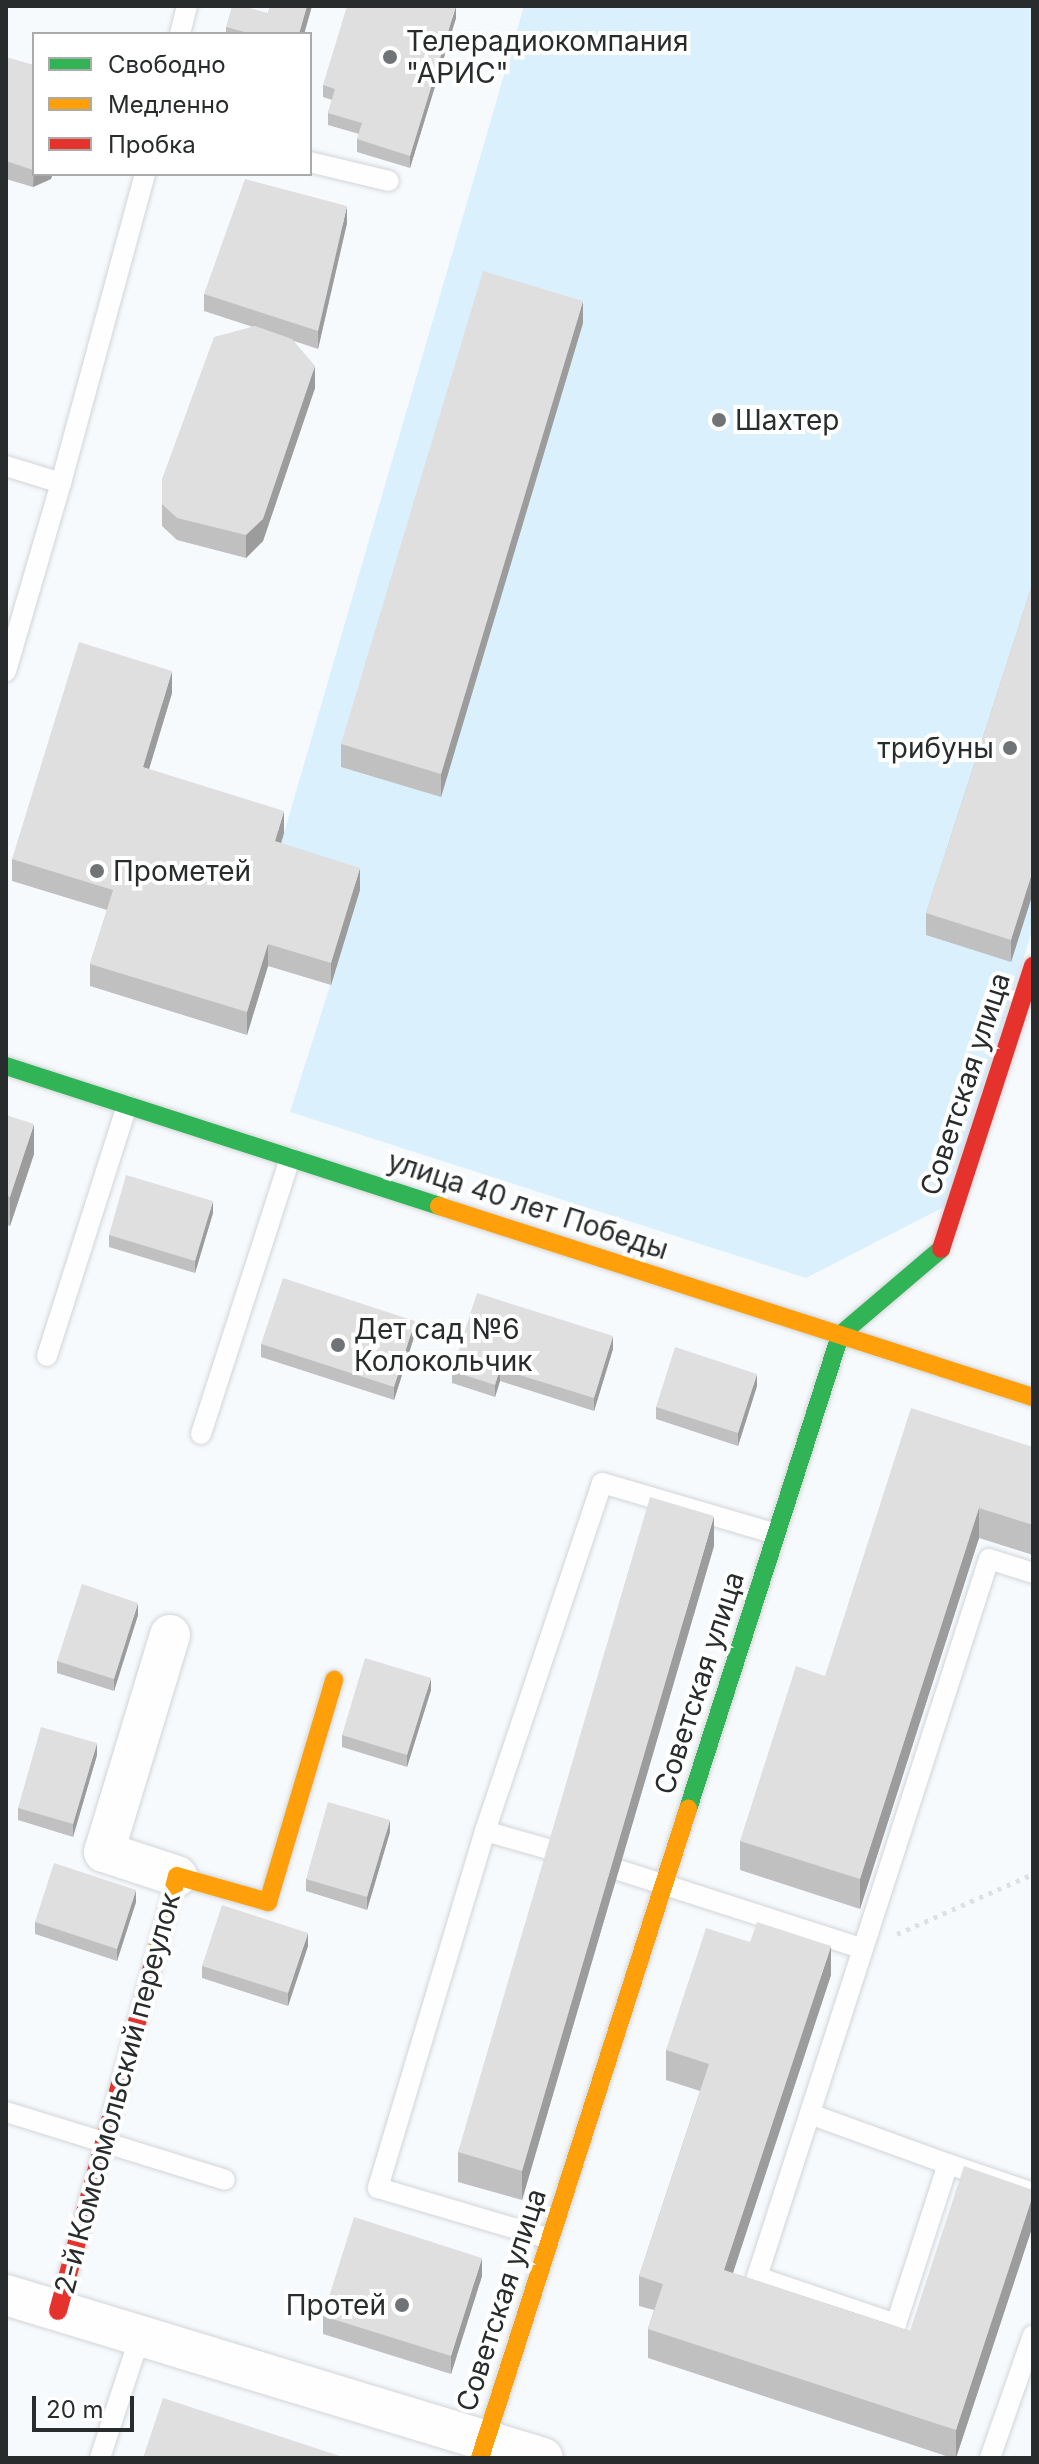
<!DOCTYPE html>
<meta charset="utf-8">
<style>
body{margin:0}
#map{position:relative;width:1039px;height:2464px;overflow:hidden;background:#f7fafd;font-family:Inter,sans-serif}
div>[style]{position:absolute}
.green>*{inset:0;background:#daf0fd}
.path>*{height:5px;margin-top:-2.5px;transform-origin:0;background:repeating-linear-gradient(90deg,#dfe0e1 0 4px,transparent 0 10px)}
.roads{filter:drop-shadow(0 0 2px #d2d5d7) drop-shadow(0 0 2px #d2d5d7)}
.lane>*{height:20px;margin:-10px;padding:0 10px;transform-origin:10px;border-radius:10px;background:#fefeff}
.street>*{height:40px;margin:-20px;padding:0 20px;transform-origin:20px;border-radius:20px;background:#fefeff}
.fast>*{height:18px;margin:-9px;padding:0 9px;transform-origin:9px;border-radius:9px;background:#30b455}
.slow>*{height:18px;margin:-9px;padding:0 9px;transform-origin:9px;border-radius:9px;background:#ff9f0a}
.jam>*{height:18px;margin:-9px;padding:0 9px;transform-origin:9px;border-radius:9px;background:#e5322d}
.wall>*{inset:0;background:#c0c0c1}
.shaded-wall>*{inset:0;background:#9c9c9d}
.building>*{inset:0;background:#dfdfe0}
.dots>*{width:22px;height:22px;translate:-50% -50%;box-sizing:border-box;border:4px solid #fff;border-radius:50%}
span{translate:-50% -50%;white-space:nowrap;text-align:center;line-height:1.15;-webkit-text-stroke:8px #fff;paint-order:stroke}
.poi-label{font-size:28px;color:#292c2d}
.left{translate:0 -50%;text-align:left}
.right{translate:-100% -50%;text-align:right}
.street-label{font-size:28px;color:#292c2d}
.frame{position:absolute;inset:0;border:8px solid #292c2d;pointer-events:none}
.legend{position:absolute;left:32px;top:32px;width:280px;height:144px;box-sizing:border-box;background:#fff;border:2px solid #a9abab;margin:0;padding:10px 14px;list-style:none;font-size:24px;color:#292c2d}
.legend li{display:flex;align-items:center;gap:16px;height:40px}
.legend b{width:40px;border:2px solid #a9abab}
.scale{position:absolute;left:32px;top:2396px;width:102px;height:36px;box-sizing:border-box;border:4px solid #292c2d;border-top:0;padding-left:10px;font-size:24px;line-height:28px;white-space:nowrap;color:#292c2d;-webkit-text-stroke:6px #fff;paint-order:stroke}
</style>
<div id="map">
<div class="green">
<div style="clip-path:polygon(524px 6px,1033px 6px,1033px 928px,946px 1206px,806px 1278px,290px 1112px,360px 891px,275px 864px)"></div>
</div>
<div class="path">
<div style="left:897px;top:1934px;width:149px;rotate:-23.8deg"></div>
</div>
<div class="roads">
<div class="lane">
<div style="left:180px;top:34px;width:29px;rotate:-76deg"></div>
<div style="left:310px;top:162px;width:81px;rotate:13.5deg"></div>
<div style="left:6px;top:466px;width:58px;rotate:17.2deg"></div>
<div style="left:61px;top:483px;width:196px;rotate:106.3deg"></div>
<div style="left:61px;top:483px;width:320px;rotate:-74.8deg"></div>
<div style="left:47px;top:1356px;width:263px;rotate:-72.3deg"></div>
<div style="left:201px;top:1434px;width:290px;rotate:-72.1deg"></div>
<div style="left:1033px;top:1573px;width:46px;rotate:-162.3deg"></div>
<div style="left:989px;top:1559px;width:755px;rotate:107.91deg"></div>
<div style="left:757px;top:2277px;width:147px;rotate:18.7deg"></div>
<div style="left:896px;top:2324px;width:168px;rotate:-72deg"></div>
<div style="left:948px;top:2164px;width:90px;rotate:18.8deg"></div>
<div style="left:485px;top:1831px;width:373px;rotate:106.7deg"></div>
<div style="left:378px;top:2188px;width:179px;rotate:16.5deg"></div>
<div style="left:555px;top:1851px;width:73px;rotate:-164.1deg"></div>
<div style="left:485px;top:1831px;width:367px;rotate:-71.4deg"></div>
<div style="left:602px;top:1483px;width:181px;rotate:16.3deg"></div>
<div style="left:619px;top:1870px;width:256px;rotate:17.9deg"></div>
<div style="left:6px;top:2112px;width:229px;rotate:17.2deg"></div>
<div style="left:810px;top:2114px;width:147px;rotate:19.9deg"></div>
<div style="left:100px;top:2458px;width:128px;rotate:-71.8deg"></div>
<div style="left:990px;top:2458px;width:130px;rotate:-70.7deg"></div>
</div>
<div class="street">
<div style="left:170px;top:1635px;width:227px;rotate:106.9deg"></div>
<div style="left:104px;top:1852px;width:77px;rotate:18.2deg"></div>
<div style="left:6px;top:2295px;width:561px;rotate:16.89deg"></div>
</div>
<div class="fast">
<div style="left:6px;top:1066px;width:455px;rotate:17.9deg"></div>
<div style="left:688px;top:1809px;width:498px;rotate:-72.2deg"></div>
<div style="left:840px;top:1335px;width:133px;rotate:-40.4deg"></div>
</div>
<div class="slow">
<div style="left:439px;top:1206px;width:624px;rotate:17.83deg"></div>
<div style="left:152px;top:1967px;width:94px;rotate:-74.6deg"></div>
<div style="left:177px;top:1876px;width:95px;rotate:15.9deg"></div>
<div style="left:268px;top:1902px;width:232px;rotate:-73.4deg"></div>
<div style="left:480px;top:2458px;width:682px;rotate:-72.23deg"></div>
</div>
<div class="jam">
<div style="left:941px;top:1249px;width:298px;rotate:-72deg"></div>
<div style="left:58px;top:2311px;width:357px;rotate:-74.7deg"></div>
</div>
</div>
<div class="wall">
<div style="clip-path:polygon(270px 6px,312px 6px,304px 34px,226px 34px,226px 27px,268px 13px)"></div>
<div style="clip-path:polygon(456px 18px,410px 168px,357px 152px,357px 139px,359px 134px,328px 125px,328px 113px,332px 100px,323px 97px,323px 85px)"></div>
<div style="clip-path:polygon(6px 57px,51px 179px,33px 187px,6px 179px)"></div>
<div style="clip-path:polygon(347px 223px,318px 349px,294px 341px,315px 388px,263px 541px,246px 558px,177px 540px,162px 526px,162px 479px,253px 327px,204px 311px,204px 294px)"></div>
<div style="clip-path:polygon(583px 323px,441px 797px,341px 767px,341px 744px)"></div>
<div style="clip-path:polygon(1033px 582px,1033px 893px,1011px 962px,926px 935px,926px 913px)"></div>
<div style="clip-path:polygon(172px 693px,149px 769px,284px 833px,281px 843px,360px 890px,331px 985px,268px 966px,247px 1035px,90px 986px,90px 964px,107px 910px,12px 881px,12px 859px)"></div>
<div style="clip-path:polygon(6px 1115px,34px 1154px,10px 1226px,6px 1225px)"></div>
<div style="clip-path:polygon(213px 1213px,195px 1273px,109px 1247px,109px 1235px)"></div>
<div style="clip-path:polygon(415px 1334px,394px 1400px,261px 1357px,261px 1344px)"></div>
<div style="clip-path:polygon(613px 1349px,594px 1411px,500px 1381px,495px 1397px,452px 1383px,452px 1371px)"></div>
<div style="clip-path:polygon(757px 1386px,738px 1446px,656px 1419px,656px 1407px)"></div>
<div style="clip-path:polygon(1033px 1447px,1033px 1555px,979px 1538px,860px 1909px,740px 1870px,740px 1841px,825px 1676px)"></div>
<div style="clip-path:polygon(714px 1546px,522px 2200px,458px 2182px,458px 2152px)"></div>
<div style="clip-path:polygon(138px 1615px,114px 1691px,57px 1673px,57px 1661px)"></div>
<div style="clip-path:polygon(431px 1690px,407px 1767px,342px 1747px,342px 1735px)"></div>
<div style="clip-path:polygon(97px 1755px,73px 1837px,18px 1820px,18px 1808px)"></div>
<div style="clip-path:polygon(390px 1832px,367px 1910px,306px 1891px,306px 1879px)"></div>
<div style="clip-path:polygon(136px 1902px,117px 1961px,35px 1934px,35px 1922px)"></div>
<div style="clip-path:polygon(308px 1946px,288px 2006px,202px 1978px,202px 1966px)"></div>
<div style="clip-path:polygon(831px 1975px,733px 2273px,910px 2331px,1033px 2190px,1033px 2225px,956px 2458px,952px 2458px,648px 2358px,648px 2329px,654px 2310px,639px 2306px,639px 2276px,700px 2091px,666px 2080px,666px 2050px)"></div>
<div style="clip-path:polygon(482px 2276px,451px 2374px,323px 2334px,323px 2316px)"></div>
</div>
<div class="shaded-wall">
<div style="clip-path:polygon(307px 6px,312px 6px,304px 34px,299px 34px)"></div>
<div style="clip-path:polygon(456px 6px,456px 18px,410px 168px,410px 156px)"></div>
<div style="clip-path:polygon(34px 169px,34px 174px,53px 174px,51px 179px,33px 187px)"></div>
<div style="clip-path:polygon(347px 206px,347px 223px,318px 349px,318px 331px)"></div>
<div style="clip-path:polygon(583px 301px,583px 323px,441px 797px,441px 774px)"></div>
<div style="clip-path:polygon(315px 366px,315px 388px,263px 541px,246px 558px,246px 535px)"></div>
<div style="clip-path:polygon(172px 671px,172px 693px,143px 789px,143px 767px)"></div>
<div style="clip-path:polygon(284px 811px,284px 833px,275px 864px,275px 841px)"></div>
<div style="clip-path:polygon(360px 868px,360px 890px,331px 985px,331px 963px)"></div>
<div style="clip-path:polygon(1033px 870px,1033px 893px,1011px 962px,1011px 940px)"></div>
<div style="clip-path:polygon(268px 944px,268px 966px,247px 1035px,247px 1012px)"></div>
<div style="clip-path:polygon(34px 1124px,34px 1154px,10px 1226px,10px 1197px)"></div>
<div style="clip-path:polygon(213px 1201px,213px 1213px,195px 1273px,195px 1261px)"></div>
<div style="clip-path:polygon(415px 1321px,415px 1334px,394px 1400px,394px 1387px)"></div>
<div style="clip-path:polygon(613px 1336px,613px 1349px,594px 1411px,594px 1398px)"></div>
<div style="clip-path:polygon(500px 1369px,500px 1381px,495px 1397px,495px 1385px)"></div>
<div style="clip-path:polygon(757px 1374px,757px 1386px,738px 1446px,738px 1433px)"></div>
<div style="clip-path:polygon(979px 1508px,979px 1538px,860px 1909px,860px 1879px)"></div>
<div style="clip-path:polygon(714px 1516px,714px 1546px,522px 2200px,522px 2171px)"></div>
<div style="clip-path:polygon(138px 1603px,138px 1615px,114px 1691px,114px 1679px)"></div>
<div style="clip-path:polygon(431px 1678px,431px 1690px,407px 1767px,407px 1755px)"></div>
<div style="clip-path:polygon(97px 1743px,97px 1755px,73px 1837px,73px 1824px)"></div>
<div style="clip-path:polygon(390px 1820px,390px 1832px,367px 1910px,367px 1897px)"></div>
<div style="clip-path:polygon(136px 1890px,136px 1902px,117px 1961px,117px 1949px)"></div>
<div style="clip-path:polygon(308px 1933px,308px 1946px,288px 2006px,288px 1993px)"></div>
<div style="clip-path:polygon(831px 1946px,831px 1975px,724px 2300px,724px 2270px)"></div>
<div style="clip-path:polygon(1033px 2195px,1033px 2225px,956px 2458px,956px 2430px)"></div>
<div style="clip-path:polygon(482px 2258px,482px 2276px,451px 2374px,451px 2356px)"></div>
</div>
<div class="building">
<div style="clip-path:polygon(232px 6px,242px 6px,268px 13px,270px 6px,307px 6px,299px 34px,252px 34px,226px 27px)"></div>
<div style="clip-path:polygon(347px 6px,456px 6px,410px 156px,357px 139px,362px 123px,328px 113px,335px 89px,323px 85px)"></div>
<div style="clip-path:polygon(6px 57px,34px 65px,33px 170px,6px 161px)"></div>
<div style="clip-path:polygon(245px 179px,347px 206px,318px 331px,204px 294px)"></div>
<div style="clip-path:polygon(483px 271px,583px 301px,441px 774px,341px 744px)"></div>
<div style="clip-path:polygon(255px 326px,292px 339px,315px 366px,263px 519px,246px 535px,177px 518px,162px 504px,162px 479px,214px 337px)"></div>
<div style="clip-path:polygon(1033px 582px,1033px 870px,1011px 940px,926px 913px)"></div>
<div style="clip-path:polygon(79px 642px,172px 671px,143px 767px,284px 811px,275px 841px,360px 868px,331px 963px,268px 944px,247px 1012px,90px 964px,113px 890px,12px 859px)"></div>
<div style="clip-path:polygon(6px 1115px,34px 1124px,10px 1197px,6px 1195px)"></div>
<div style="clip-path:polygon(126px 1175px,213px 1201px,195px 1261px,109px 1235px)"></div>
<div style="clip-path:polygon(283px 1278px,415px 1321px,394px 1387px,261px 1344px)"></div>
<div style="clip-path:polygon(477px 1293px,613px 1336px,594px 1398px,500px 1369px,495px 1385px,452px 1371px)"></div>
<div style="clip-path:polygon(675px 1347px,757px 1374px,738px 1433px,656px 1407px)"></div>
<div style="clip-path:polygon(911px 1408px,1033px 1447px,1033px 1525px,979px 1508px,860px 1879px,740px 1841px,796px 1666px,825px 1676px)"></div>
<div style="clip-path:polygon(650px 1497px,714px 1516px,522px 2171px,458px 2152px)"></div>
<div style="clip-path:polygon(82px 1584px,138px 1603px,114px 1679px,57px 1661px)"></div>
<div style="clip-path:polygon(365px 1658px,431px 1678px,407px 1755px,342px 1735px)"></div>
<div style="clip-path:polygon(41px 1727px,97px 1743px,73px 1824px,18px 1808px)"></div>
<div style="clip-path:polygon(328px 1802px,390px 1820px,367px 1897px,306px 1879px)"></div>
<div style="clip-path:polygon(54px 1863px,136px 1890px,117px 1949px,35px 1922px)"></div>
<div style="clip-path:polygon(222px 1905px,308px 1933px,288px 1993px,202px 1966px)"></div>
<div style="clip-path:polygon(757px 1922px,831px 1946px,724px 2270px,910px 2331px,964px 2166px,1033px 2190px,1033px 2195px,956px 2430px,648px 2329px,663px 2284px,639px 2276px,709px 2064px,666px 2050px,706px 1928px,750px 1942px)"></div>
<div style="clip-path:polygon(354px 2217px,482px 2258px,451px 2356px,323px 2316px)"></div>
<div style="clip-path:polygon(163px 2398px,346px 2458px,143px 2458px)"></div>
</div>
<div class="dots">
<div style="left:390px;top:57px;background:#717476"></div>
<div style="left:719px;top:420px;background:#717476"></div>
<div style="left:1010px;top:748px;background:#717476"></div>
<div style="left:97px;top:871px;background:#717476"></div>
<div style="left:338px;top:1345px;background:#717476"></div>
<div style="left:402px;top:2305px;background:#717476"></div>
</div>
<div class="poi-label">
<span class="left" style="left:406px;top:57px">Телерадиокомпания<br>"АРИС"</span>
<span class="left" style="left:735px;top:420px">Шахтер</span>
<span class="right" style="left:994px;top:748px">трибуны</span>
<span class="left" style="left:113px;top:871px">Прометей</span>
<span class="left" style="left:354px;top:1345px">Дет сад №6<br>Колокольчик</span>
<span class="right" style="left:386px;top:2305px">Протей</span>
</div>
<div class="street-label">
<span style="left:965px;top:1084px;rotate:-72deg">Советская улица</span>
<span style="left:528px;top:1205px;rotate:18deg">улица 40 лет Победы</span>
<span style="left:699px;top:1683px;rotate:-72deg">Советская улица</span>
<span style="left:117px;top:2093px;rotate:-75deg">2-й Комсомольский переулок</span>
<span style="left:501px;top:2300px;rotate:-72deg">Советская улица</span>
</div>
<div class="frame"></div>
<ul class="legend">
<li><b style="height:10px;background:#30b455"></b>Свободно</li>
<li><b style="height:10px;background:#ff9f0a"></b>Медленно</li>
<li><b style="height:10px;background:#e5322d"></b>Пробка</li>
</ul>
<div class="scale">20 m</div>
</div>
